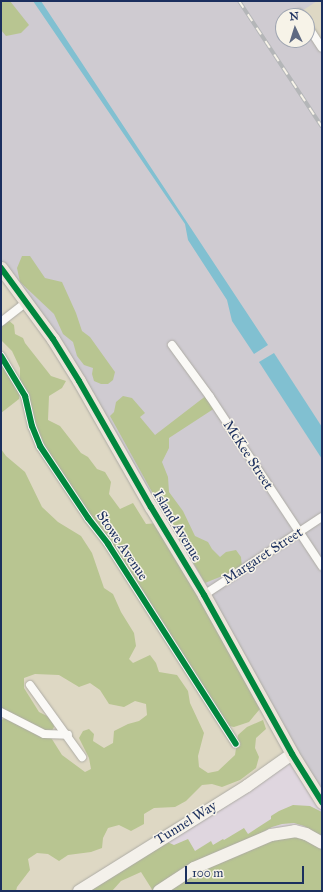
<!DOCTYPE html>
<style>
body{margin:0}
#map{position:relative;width:323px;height:892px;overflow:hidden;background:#ded8c4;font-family:"IM FELL Great Primer",serif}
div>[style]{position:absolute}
.built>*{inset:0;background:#dfd6df}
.industrial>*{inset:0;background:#cfcbd1}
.forest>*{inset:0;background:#b8c591}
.water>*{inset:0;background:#81c0d1}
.roads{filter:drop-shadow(0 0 1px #adaba4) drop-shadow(0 0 1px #adaba4)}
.street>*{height:8px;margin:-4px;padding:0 4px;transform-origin:4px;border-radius:4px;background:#faf9f6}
.secondary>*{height:12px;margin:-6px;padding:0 6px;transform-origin:6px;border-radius:6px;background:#f4f1eb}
.primary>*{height:13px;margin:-6.5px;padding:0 6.5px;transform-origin:6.5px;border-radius:6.5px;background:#ece4da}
.rail>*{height:4px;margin-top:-2px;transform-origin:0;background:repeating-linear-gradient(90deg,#f7f3e8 0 8px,#b4b6b8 0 16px);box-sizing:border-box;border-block:1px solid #b4b6b8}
.cycleway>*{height:6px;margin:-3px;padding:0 3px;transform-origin:3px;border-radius:3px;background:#00873e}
span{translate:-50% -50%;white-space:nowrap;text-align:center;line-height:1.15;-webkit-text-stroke:3px #f7f3e8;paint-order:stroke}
.street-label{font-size:14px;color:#1b2f5e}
.frame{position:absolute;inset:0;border:2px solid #1b2f5e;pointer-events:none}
.north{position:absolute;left:275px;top:8px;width:40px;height:40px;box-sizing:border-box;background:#f7f3e8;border:1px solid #9fa5b1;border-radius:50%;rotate:356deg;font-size:11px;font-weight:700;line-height:16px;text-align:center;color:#1b2f5e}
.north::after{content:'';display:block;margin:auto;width:14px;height:18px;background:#5f6a82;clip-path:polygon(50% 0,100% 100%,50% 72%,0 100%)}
.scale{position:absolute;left:185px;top:866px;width:119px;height:18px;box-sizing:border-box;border:2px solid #1b2f5e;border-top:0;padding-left:5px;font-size:12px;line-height:14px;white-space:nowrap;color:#1b2f5e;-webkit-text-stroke:3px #f7f3e8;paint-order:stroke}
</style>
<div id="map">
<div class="built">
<div style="clip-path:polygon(292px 754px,322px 802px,322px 843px,194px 868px,150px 846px)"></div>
</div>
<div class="industrial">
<div style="clip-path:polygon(1px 1px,317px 1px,299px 13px,301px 16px,283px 16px,283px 40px,307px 40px,307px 25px,322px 48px,322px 802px,151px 507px,1px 268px)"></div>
</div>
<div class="forest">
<div style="clip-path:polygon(1px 1px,10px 1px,29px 25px,21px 33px,6px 36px,1px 30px)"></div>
<div style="clip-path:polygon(22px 256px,30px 256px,45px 278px,62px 282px,76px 313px,82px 331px,90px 337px,115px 372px,113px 380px,108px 384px,101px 384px,94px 381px,92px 374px,93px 368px,84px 365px,77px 356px,73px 342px,63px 334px,54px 314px,20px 282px,17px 268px)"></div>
<div style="clip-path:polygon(7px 319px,14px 325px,15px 334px,23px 338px,25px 343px,51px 376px,66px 381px,62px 388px,49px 396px,48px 420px,60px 426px,81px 453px,88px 457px,97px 469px,105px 472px,111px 482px,109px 494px,120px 509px,133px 503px,146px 524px,159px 523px,264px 704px,249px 722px,234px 727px,224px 725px,41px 444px,20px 384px,20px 368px,12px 351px,1px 340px,1px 325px)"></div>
<div style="clip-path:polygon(1px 358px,20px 393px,19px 399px,1px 413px)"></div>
<div style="clip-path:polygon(207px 395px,215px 408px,169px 438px,169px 448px,162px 462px,168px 477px,169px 492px,183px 511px,195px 536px,208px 542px,212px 549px,220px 557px,226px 552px,236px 550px,241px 557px,242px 568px,205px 583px,157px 501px,110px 416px,114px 412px,116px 402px,123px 396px,132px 398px,145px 413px,140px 417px,155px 435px)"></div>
<div style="clip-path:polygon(1px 449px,6px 456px,25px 472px,42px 507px,58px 522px,81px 536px,92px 553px,104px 588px,113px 594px,121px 612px,134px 633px,136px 646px,129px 659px,133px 663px,150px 655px,156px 663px,159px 672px,177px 675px,188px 691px,190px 703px,204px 733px,198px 756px,199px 767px,208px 773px,218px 771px,235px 755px,238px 735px,247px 727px,263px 720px,266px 729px,256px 738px,255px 748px,259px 757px,256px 768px,240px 780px,222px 787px,212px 784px,202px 785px,186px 801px,175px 807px,154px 808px,144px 814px,144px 824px,131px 831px,119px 825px,108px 828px,103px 838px,102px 848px,91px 852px,68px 855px,59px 861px,48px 854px,37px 853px,28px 859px,30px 870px,17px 887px,16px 891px,1px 891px,1px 720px,9px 717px,50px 736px,62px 755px,85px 772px,91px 769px,89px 758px,79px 738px,83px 731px,89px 729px,94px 734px,93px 741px,104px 748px,113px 743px,114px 731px,128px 724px,139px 721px,147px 715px,146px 704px,135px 701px,124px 707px,109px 704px,100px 690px,90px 683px,79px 687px,59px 675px,35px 674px,24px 678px,24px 688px,39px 712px,53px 719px,54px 727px,50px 734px,1px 710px)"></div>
<div style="clip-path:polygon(293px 805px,310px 806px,322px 812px,322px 837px,304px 826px,294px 823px,282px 824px,272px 827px,153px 891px,141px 872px,121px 881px,112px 891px,83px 891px,163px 840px,174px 845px,188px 839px,195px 851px,211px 841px,213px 845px,223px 839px,224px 840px,244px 828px,248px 834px,271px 819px,271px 816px,279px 811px)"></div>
<div style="clip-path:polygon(292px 833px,322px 846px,322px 891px,158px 891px,191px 870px)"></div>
</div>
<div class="water">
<div style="clip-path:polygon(33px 1px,41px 1px,268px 345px,254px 354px,232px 321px,227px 300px,188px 240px,185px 224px)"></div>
<div style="clip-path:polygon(274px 353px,322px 427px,322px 459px,259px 362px)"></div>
</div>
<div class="roads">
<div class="street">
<div style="left:299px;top:13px;width:4px;rotate:56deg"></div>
<div style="left:307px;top:25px;width:27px;rotate:57deg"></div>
<div style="left:1px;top:322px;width:33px;rotate:-38deg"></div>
<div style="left:172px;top:345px;width:64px;rotate:53.8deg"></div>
<div style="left:210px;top:397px;width:203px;rotate:56.5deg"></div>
<div style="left:1px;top:356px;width:47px;rotate:59deg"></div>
<div style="left:25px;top:396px;width:31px;rotate:77deg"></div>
<div style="left:32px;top:426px;width:22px;rotate:68deg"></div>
<div style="left:40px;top:446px;width:87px;rotate:56.3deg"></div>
<div style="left:88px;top:518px;width:33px;rotate:52deg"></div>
<div style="left:108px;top:544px;width:237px;rotate:57.4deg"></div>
<div style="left:204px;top:595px;width:141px;rotate:-33.5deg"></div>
<div style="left:30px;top:685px;width:89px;rotate:54.2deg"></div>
<div style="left:1px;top:712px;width:48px;rotate:27.1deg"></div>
<div style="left:44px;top:734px;width:24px;rotate:2deg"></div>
</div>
<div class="secondary">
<div style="left:79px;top:891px;width:198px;rotate:-32deg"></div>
<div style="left:247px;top:786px;width:55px;rotate:-35.4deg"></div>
<div style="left:159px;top:891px;width:42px;rotate:-33.3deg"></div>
<div style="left:194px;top:868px;width:84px;rotate:-23.2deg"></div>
<div style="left:271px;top:835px;width:24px;rotate:-9deg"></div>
<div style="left:295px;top:831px;width:11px;rotate:15deg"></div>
<div style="left:306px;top:834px;width:18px;rotate:29deg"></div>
</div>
<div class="primary">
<div style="left:1px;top:268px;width:88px;rotate:53.8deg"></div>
<div style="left:53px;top:339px;width:49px;rotate:58.2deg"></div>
<div style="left:79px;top:381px;width:145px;rotate:60.3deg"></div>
<div style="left:151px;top:507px;width:103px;rotate:58.9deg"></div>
<div style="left:204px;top:595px;width:182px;rotate:61deg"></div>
<div style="left:292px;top:754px;width:57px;rotate:58deg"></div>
</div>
</div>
<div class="rail">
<div style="left:239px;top:1px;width:151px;rotate:56.6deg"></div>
</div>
<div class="cycleway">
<div style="left:1px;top:268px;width:88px;rotate:53.8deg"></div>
<div style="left:53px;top:339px;width:49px;rotate:58.2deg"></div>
<div style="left:79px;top:381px;width:145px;rotate:60.3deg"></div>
<div style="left:151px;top:507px;width:103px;rotate:58.9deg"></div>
<div style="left:204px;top:595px;width:182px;rotate:61deg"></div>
<div style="left:292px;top:754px;width:57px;rotate:58deg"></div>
<div style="left:1px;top:356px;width:47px;rotate:59deg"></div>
<div style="left:25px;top:396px;width:31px;rotate:77deg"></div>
<div style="left:32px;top:426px;width:22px;rotate:68deg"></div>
<div style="left:40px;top:446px;width:87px;rotate:56.3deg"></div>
<div style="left:88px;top:518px;width:33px;rotate:52deg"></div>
<div style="left:108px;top:544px;width:237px;rotate:57.4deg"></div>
</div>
<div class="street-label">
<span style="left:248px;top:455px;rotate:57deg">McKee Street</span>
<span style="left:177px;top:526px;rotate:59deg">Island Avenue</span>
<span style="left:122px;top:546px;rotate:56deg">Stowe Avenue</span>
<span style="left:263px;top:556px;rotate:-33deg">Margaret Street</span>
<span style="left:186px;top:823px;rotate:-32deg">Tunnel Way</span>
</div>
<div class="frame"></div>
<div class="north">N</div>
<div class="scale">100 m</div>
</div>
